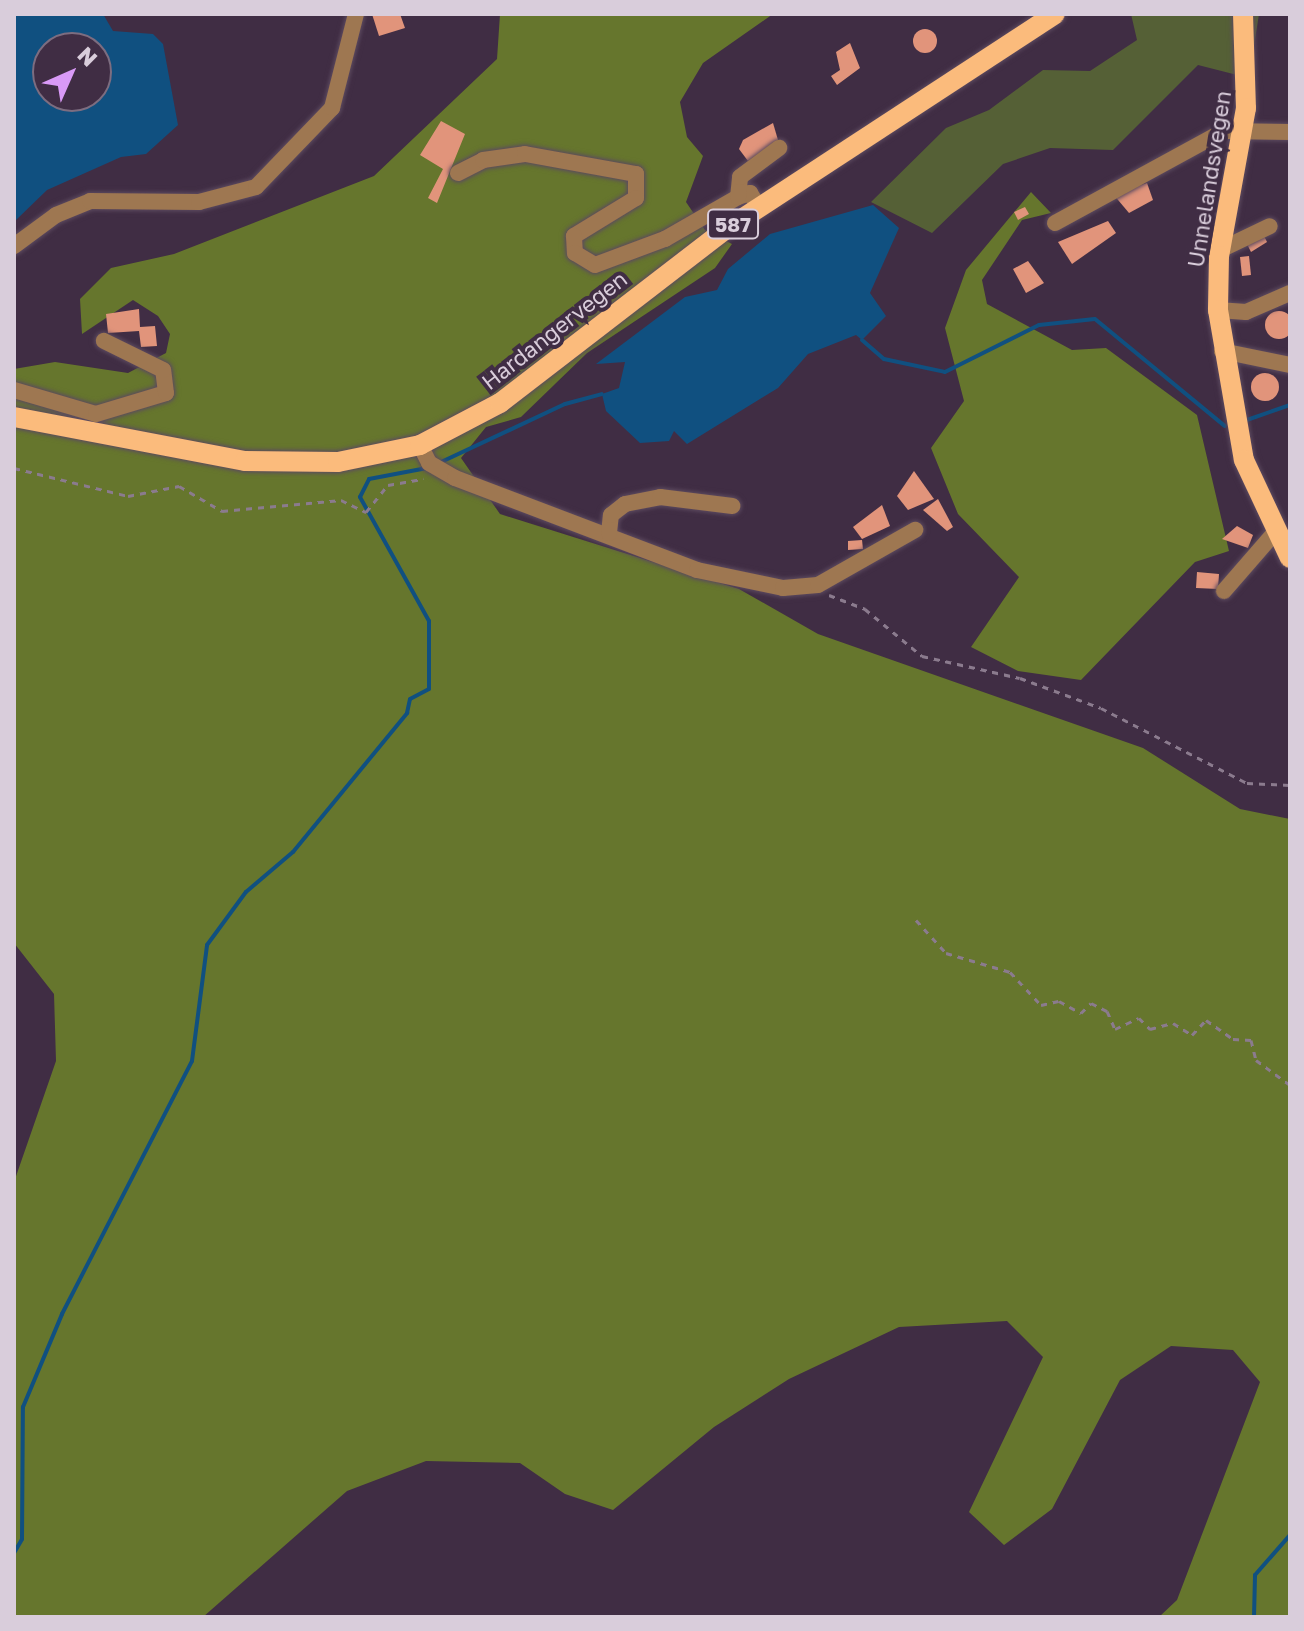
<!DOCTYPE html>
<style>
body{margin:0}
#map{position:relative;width:1304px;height:1631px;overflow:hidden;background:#402d44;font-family:"Golos Text",sans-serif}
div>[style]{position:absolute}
.green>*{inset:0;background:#556036}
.forest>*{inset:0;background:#66762d}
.water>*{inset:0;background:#105080}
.stream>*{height:4px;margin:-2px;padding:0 2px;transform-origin:2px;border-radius:2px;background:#105080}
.building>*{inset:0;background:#e1947b}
.round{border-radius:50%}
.path>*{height:3px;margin-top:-1.5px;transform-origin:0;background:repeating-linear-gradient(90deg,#8b7b8e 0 6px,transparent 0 12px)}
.roads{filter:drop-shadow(0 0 2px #5c4a5f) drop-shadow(0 0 2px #5c4a5f)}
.minor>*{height:16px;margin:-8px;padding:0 8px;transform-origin:8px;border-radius:8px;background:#9e7751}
.major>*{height:20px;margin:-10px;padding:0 10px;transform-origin:10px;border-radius:10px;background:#fbbb7c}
span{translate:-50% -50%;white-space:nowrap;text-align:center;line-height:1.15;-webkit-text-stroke:8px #402d44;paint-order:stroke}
.shield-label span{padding:2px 6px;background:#402d44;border:2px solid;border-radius:6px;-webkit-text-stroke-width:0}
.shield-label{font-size:20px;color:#d9cddb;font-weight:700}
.street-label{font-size:22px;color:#d9cddb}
.frame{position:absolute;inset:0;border:16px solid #d9cddb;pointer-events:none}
.north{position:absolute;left:32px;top:32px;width:80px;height:80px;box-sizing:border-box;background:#402d44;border:2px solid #7d6d80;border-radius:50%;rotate:45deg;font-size:22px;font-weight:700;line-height:32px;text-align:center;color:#d9cddb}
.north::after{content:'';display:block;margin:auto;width:28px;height:36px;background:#d99af7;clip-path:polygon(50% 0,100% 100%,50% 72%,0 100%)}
</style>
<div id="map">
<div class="green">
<div style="clip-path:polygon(1131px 14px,1259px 14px,1249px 78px,1198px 65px,1113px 150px,1050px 148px,1003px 164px,932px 233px,871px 202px,946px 128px,989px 110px,1043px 70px,1090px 71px,1137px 40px)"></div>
</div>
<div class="forest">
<div style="clip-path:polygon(500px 14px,773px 14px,703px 63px,680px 102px,687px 137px,703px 156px,686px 202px,705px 230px,732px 244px,715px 268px,587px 353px,521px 417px,486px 427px,461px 458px,500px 514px,739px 589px,818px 634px,1143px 748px,1240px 809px,1290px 819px,1290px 1617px,1159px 1617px,1177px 1600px,1260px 1382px,1233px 1350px,1171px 1346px,1120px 1380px,1052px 1509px,1004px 1545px,969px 1512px,1043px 1357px,1007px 1321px,899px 1327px,789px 1379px,714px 1427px,613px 1510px,565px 1494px,520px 1463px,426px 1461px,347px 1491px,203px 1617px,14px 1617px,14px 1182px,56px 1061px,54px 994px,14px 943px,14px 369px,55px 362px,128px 373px,166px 353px,170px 334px,158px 316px,133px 300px,82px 334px,80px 299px,111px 268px,174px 254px,374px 176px,497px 59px)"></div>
<div style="clip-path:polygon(1031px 192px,1051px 213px,1022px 220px,982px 280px,987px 304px,1072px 350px,1106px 348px,1197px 415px,1229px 551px,1195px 562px,1081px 680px,1018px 671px,971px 647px,1019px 577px,958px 514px,931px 448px,964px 401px,945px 328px,966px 270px)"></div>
</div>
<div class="water">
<div style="clip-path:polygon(evenodd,14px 14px,103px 14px,113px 31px,153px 34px,163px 44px,178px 125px,146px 154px,121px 157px,47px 190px,14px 222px,14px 14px,48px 48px,96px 48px,96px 96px,48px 96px,48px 48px)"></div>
<div style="clip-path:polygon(873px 205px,899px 228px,870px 293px,886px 316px,862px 340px,856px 335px,808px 354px,778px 388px,687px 444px,674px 431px,669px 441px,640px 443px,606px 411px,602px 394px,619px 388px,625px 362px,596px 364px,685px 297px,717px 290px,728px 269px,770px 234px)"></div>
</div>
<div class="stream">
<div style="left:862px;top:340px;width:29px;rotate:41deg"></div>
<div style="left:884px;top:359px;width:62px;rotate:12deg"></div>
<div style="left:945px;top:372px;width:105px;rotate:-26.6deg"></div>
<div style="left:1039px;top:325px;width:56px;rotate:-6.1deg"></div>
<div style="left:1095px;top:319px;width:168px;rotate:39.5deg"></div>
<div style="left:1244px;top:421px;width:49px;rotate:-19.2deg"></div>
<div style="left:439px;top:463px;width:139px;rotate:-25.1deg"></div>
<div style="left:565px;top:404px;width:38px;rotate:-15deg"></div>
<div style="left:14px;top:1553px;width:16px;rotate:-60deg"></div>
<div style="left:22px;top:1539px;width:132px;rotate:-89.6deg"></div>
<div style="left:23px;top:1407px;width:101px;rotate:-67.2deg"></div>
<div style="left:62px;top:1314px;width:284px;rotate:-62.8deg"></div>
<div style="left:192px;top:1061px;width:117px;rotate:-82.6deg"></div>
<div style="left:207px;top:945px;width:66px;rotate:-53.7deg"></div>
<div style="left:246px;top:892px;width:62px;rotate:-40.4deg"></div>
<div style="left:293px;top:852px;width:180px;rotate:-50.6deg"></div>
<div style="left:407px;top:713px;width:14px;rotate:-78deg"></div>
<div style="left:410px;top:699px;width:21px;rotate:-28deg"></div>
<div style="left:429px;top:689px;width:68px;rotate:-90deg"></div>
<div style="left:429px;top:621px;width:142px;rotate:-119.1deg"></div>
<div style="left:360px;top:497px;width:20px;rotate:-63deg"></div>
<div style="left:369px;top:479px;width:59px;rotate:-10.7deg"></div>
<div style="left:1254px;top:1617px;width:42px;rotate:-88.6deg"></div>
<div style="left:1255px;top:1575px;width:53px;rotate:-48.8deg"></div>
</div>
<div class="building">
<div style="clip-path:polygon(372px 14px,400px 14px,405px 28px,379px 36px)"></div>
<div class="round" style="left:913px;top:29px;width:24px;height:24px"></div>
<div style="clip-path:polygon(850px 43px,860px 68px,837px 85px,831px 76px,840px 70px,836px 52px)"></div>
<div style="clip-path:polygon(441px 121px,465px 134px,437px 203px,428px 198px,443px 169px,420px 155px)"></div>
<div style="clip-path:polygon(773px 123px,778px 140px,748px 161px,739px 149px,743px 140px)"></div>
<div style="clip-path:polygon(1147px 183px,1153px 200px,1129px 213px,1113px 194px)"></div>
<div style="clip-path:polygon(1025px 207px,1029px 214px,1018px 220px,1014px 212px)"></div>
<div style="clip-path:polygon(1108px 221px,1116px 233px,1072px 264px,1058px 242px)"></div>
<div style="clip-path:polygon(1263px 234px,1267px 242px,1251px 252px,1247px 244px)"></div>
<div style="clip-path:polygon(1249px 256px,1251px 275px,1242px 276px,1240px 257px)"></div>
<div style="clip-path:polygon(1028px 261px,1044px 283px,1026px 293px,1013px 269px)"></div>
<div style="clip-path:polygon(139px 309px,140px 327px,155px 326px,157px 346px,141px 347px,139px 331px,108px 333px,106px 314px)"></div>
<div class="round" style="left:1265px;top:311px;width:28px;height:28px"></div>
<div class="round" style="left:1251px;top:373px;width:28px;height:28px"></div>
<div style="clip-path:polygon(914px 471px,934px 499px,908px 510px,897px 496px)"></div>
<div style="clip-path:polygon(938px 499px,953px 527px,947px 531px,923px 510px)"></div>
<div style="clip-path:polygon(882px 505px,890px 526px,862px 539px,853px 527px)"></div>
<div style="clip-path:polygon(1237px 526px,1253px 535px,1248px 548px,1222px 539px)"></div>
<div style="clip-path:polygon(862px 540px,863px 549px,848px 550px,848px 541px)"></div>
<div style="clip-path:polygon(1197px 572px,1219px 574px,1218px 589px,1196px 588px)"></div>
</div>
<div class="path">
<div style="left:14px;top:468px;width:117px;rotate:13.8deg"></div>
<div style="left:128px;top:496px;width:52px;rotate:-11.1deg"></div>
<div style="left:179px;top:486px;width:50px;rotate:30.2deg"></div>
<div style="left:222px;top:511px;width:120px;rotate:-5.3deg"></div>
<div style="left:341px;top:500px;width:28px;rotate:26deg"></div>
<div style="left:366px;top:512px;width:35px;rotate:-51deg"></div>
<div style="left:388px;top:485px;width:36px;rotate:-10deg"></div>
<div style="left:829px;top:595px;width:39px;rotate:21deg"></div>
<div style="left:865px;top:609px;width:74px;rotate:39.5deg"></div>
<div style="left:922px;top:656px;width:100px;rotate:12.7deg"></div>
<div style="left:1020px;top:678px;width:86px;rotate:20.3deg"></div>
<div style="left:1101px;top:708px;width:164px;rotate:27.2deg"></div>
<div style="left:1247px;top:783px;width:43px;rotate:2.7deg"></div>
<div style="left:916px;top:920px;width:45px;rotate:47.7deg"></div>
<div style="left:946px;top:953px;width:67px;rotate:16.5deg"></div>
<div style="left:1010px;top:972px;width:45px;rotate:46.8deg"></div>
<div style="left:1041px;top:1005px;width:18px;rotate:-13deg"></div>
<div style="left:1059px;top:1001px;width:25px;rotate:29deg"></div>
<div style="left:1081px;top:1013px;width:14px;rotate:-45deg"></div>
<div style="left:1091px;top:1003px;width:18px;rotate:27deg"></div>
<div style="left:1107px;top:1011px;width:20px;rotate:66deg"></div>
<div style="left:1115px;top:1029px;width:26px;rotate:-25deg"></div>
<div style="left:1139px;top:1018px;width:16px;rotate:45deg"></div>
<div style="left:1150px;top:1029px;width:24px;rotate:-15deg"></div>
<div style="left:1173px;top:1023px;width:22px;rotate:32deg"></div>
<div style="left:1192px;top:1035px;width:21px;rotate:-47deg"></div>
<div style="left:1206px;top:1020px;width:33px;rotate:35deg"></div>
<div style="left:1233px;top:1039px;width:18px;rotate:3deg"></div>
<div style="left:1251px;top:1040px;width:21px;rotate:76deg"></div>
<div style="left:1256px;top:1060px;width:42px;rotate:36.3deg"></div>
</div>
<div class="roads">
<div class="minor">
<div style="left:458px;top:173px;width:28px;rotate:-27deg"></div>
<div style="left:483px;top:160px;width:42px;rotate:-8.1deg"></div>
<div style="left:525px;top:154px;width:113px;rotate:10.2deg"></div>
<div style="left:636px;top:174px;width:24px;rotate:90deg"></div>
<div style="left:636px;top:198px;width:73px;rotate:148.5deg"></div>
<div style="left:574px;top:236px;width:17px;rotate:87deg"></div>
<div style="left:575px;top:253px;width:23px;rotate:31deg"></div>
<div style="left:595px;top:265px;width:75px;rotate:-20.4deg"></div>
<div style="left:665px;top:239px;width:84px;rotate:-29.9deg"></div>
<div style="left:738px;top:197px;width:13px;rotate:-18deg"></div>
<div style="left:750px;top:193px;width:17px;rotate:57deg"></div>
<div style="left:738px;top:197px;width:20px;rotate:-84deg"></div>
<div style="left:740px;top:177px;width:49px;rotate:-36.6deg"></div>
<div style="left:1055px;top:223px;width:192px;rotate:-28.6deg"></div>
<div style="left:1224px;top:131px;width:66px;rotate:0.9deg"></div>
<div style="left:14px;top:246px;width:52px;rotate:-36.4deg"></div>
<div style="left:56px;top:215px;width:37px;rotate:-22deg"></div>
<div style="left:90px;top:201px;width:109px;rotate:0.5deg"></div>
<div style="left:199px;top:202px;width:59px;rotate:-14.7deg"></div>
<div style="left:256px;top:187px;width:110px;rotate:-46.1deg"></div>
<div style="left:332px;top:108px;width:97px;rotate:-75.7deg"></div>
<div style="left:1220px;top:250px;width:55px;rotate:-25.6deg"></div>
<div style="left:1218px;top:310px;width:28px;rotate:4deg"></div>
<div style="left:1246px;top:312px;width:48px;rotate:-23.4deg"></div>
<div style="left:1222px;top:351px;width:69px;rotate:11.6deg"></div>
<div style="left:14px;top:390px;width:85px;rotate:16.3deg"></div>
<div style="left:96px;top:414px;width:73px;rotate:-16.7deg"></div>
<div style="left:166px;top:393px;width:23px;rotate:-97deg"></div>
<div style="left:163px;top:370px;width:66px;rotate:-153.8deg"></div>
<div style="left:420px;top:445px;width:20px;rotate:63deg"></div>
<div style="left:429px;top:463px;width:30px;rotate:30deg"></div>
<div style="left:455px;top:478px;width:259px;rotate:20.8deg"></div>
<div style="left:697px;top:570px;width:88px;rotate:11.8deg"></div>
<div style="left:783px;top:588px;width:35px;rotate:-5deg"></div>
<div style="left:818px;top:585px;width:112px;rotate:-29.6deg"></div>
<div style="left:609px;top:533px;width:18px;rotate:-84deg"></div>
<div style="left:611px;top:515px;width:18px;rotate:-38deg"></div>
<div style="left:625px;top:504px;width:36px;rotate:-11deg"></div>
<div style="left:660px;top:497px;width:73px;rotate:7.1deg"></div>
<div style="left:1224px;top:591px;width:81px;rotate:-49deg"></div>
</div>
<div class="major">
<div style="left:1243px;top:14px;width:94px;rotate:88.2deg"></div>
<div style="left:1246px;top:108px;width:150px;rotate:100.3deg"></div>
<div style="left:1219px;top:256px;width:54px;rotate:91.1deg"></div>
<div style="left:1218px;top:310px;width:152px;rotate:80.2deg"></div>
<div style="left:1244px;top:460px;width:108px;rotate:64.9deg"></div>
<div style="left:14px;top:417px;width:235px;rotate:10.8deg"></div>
<div style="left:245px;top:461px;width:93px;rotate:0.6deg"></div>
<div style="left:338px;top:462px;width:84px;rotate:-11.7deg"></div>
<div style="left:420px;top:445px;width:90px;rotate:-27.7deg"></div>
<div style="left:500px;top:403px;width:284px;rotate:-37.6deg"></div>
<div style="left:725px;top:230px;width:394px;rotate:-33.2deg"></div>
</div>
</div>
<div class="shield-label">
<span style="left:733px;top:224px">587</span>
</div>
<div class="street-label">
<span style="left:1209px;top:179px;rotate:-81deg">Unnelandsvegen</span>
<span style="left:554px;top:330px;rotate:-38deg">Hardangervegen</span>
</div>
<div class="frame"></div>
<div class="north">N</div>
</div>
